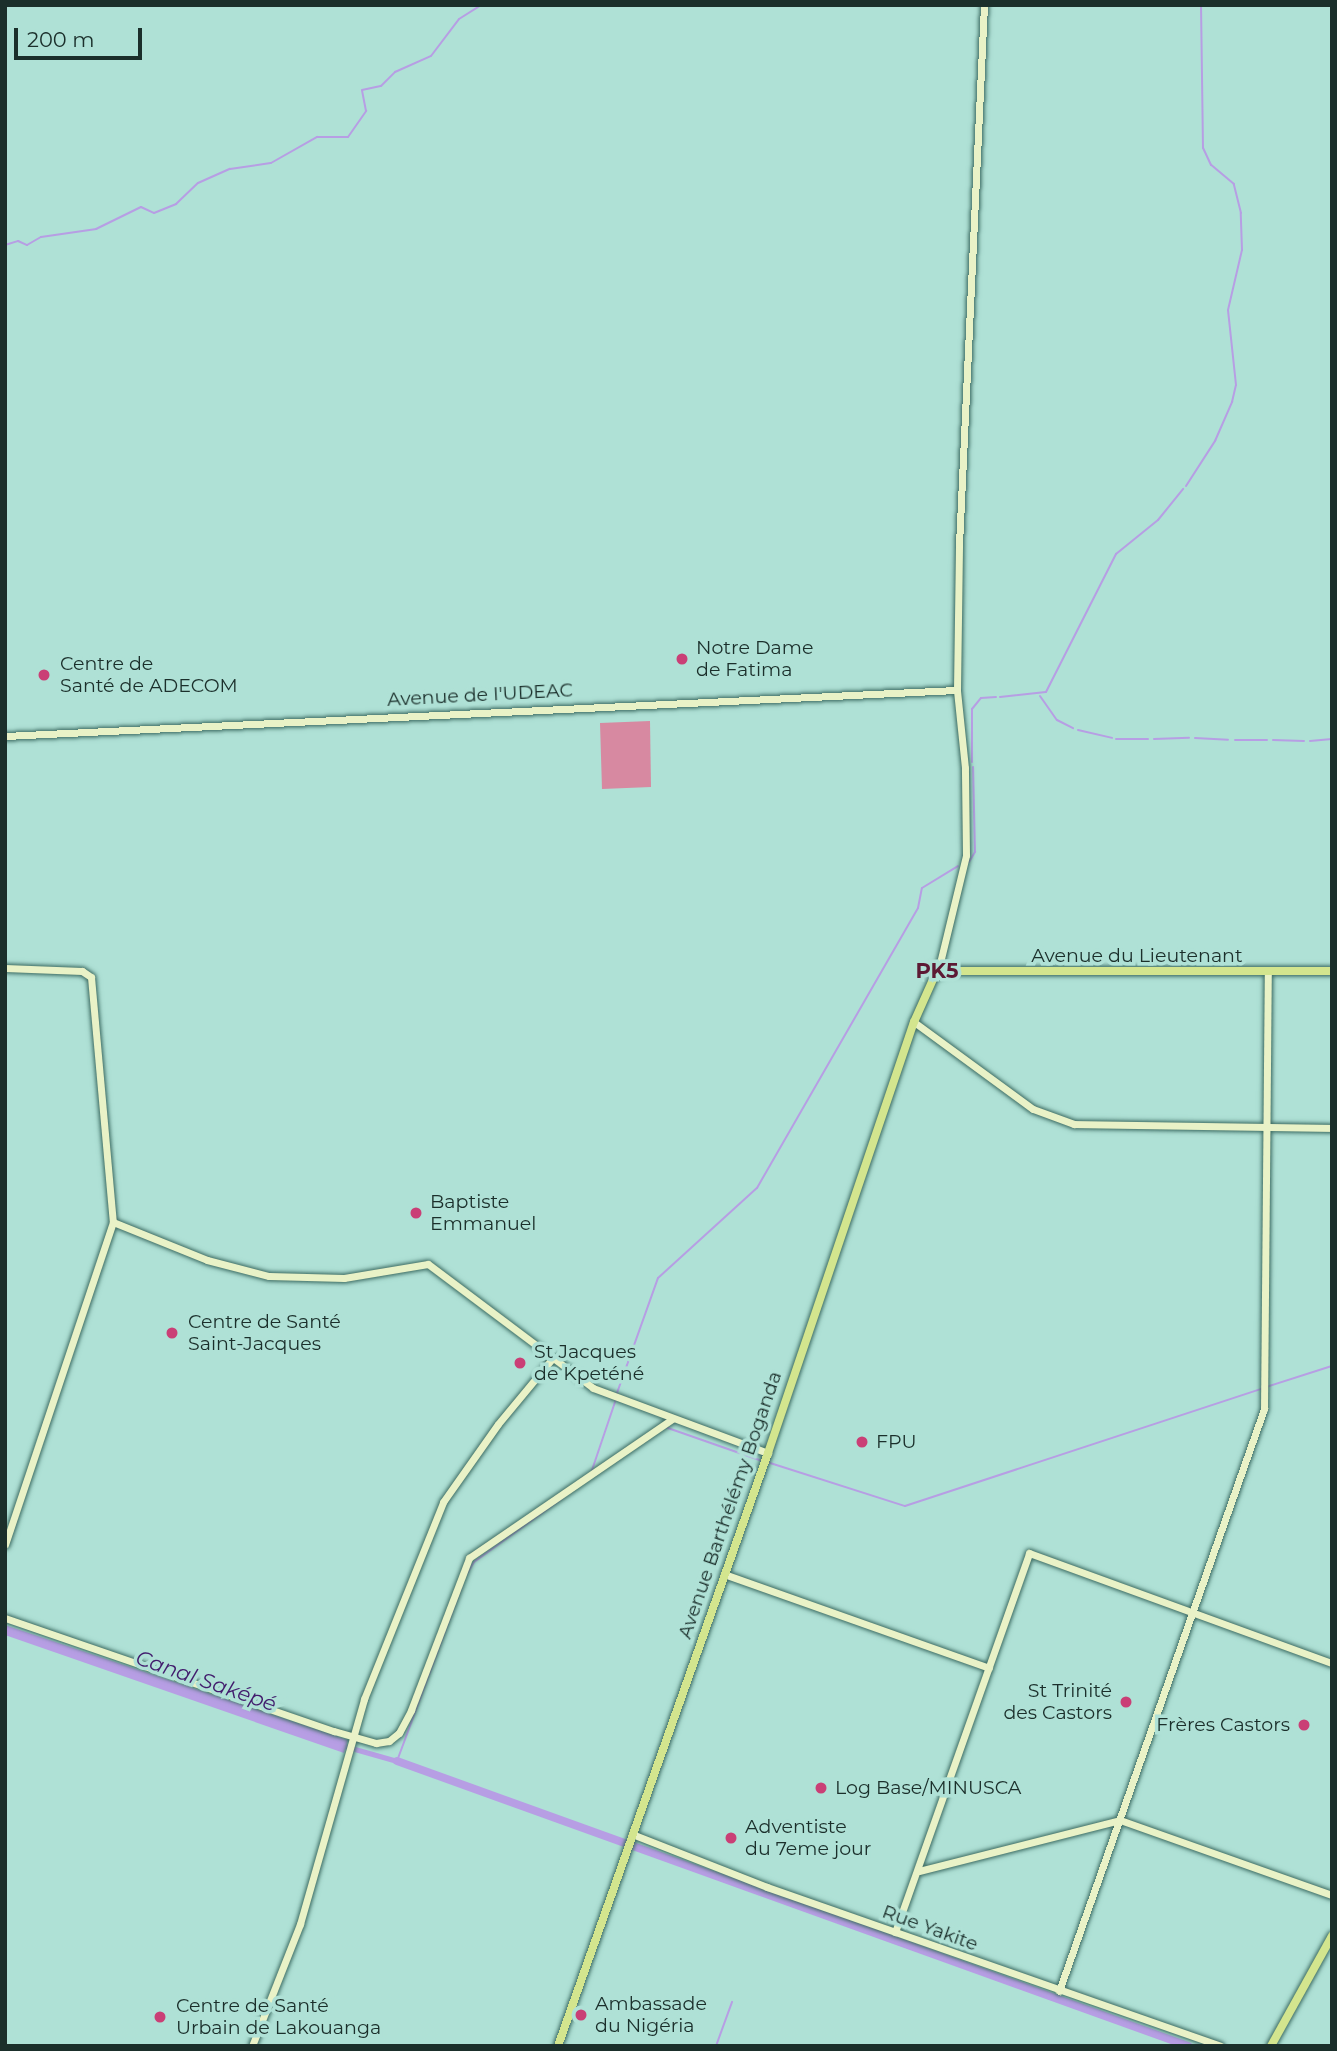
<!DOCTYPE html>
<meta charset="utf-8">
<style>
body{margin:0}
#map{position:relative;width:1337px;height:2051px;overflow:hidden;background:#afe1d6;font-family:Montserrat,sans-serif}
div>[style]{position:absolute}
.green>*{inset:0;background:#d789a1}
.water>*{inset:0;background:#b79ee4}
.stream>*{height:2px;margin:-1px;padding:0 1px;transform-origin:1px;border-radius:1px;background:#b79ee4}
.canal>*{height:4.5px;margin:-2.25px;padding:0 2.25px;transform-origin:2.25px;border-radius:2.25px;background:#b79ee4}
.river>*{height:8px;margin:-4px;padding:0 4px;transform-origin:4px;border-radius:4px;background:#b79ee4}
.roads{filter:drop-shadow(0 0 2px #3d6c63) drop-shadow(0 0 2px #3d6c63)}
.secondary>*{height:7px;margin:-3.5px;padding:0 3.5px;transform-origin:3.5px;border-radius:3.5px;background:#e9f2c7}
.primary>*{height:8px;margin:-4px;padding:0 4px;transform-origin:4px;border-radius:4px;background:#d3e58e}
.dots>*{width:19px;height:19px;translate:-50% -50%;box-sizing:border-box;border:4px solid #afe1d6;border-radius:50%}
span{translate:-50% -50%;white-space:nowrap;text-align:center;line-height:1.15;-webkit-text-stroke:7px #afe1d6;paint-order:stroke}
.poi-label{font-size:19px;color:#1b2f2b}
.left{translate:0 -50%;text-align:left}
.right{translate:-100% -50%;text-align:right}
.street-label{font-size:19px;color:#1b2f2b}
.neighbourhood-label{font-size:21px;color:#5d1a34;font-weight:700}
.water-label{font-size:21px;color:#411b6c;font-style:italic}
.frame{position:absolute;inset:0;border:7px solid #1b2f2b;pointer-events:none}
.scale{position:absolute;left:14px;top:28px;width:128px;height:32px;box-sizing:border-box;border:4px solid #1b2f2b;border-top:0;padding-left:9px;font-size:21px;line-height:24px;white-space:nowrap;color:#1b2f2b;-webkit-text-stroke:5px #afe1d6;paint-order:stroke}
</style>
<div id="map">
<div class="green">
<div style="clip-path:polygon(650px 721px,651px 787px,602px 789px,600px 723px)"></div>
</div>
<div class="water">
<div style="clip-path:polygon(5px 1625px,348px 1740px,344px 1753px,5px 1635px)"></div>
</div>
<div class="stream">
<div style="left:5px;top:245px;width:14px;rotate:-17deg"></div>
<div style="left:18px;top:241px;width:10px;rotate:24deg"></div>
<div style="left:27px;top:245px;width:16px;rotate:-30deg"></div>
<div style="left:41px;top:237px;width:56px;rotate:-8.3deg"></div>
<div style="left:96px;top:229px;width:50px;rotate:-26.1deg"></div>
<div style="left:141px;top:207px;width:14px;rotate:25deg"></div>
<div style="left:154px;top:213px;width:24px;rotate:-22deg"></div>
<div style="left:176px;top:204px;width:30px;rotate:-44deg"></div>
<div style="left:198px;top:183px;width:35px;rotate:-24deg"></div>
<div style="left:230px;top:169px;width:41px;rotate:-8.3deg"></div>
<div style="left:271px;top:163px;width:53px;rotate:-29.5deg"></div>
<div style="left:317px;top:137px;width:31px"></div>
<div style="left:348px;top:137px;width:32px;rotate:-55deg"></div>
<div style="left:366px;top:111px;width:21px;rotate:-101deg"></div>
<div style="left:362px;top:90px;width:19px;rotate:-12deg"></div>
<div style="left:381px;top:86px;width:20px;rotate:-45deg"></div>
<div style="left:395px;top:72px;width:39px;rotate:-24deg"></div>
<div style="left:431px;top:56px;width:46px;rotate:-52.9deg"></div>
<div style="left:459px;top:19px;width:26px;rotate:-32deg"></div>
<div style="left:1186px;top:486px;width:54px;rotate:-57.2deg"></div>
<div style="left:1215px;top:441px;width:43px;rotate:-66.4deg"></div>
<div style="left:1232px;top:402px;width:17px;rotate:-77deg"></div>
<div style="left:1236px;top:385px;width:75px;rotate:-96.1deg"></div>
<div style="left:1228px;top:310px;width:62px;rotate:-76.9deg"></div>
<div style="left:1242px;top:250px;width:37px;rotate:-92deg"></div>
<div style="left:1241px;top:213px;width:30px;rotate:-104deg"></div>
<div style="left:1234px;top:184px;width:30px;rotate:-140deg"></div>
<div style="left:1211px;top:165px;width:19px;rotate:-115deg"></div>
<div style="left:1203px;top:148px;width:143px;rotate:-90.8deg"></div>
<div style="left:1040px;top:696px;width:29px;rotate:55deg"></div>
<div style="left:1057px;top:720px;width:18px;rotate:27deg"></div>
<div style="left:1000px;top:697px;width:46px;rotate:-6.2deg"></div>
<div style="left:1046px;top:692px;width:155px;rotate:-63.1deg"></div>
<div style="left:1116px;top:554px;width:54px;rotate:-39deg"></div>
<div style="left:1158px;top:520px;width:40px;rotate:-51deg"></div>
<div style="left:1078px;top:730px;width:35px;rotate:13deg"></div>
<div style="left:1195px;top:738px;width:33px;rotate:3deg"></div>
<div style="left:1116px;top:739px;width:32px"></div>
<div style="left:1154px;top:739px;width:35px;rotate:-2deg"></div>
<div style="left:1235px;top:740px;width:32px"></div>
<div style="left:1273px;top:740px;width:31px;rotate:2deg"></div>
<div style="left:1310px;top:741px;width:22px;rotate:-5deg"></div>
<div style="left:972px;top:762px;width:53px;rotate:-90deg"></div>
<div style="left:972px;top:709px;width:14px;rotate:-51deg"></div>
<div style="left:981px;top:698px;width:15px;rotate:-4deg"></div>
<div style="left:969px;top:862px;width:12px;rotate:-59deg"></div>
<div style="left:975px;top:852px;width:85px;rotate:-91.3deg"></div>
<div style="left:1266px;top:1387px;width:69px;rotate:-17.7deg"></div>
<div style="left:617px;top:1393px;width:122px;rotate:-70.4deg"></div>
<div style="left:658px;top:1278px;width:134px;rotate:-42.3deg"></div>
<div style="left:757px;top:1188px;width:323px;rotate:-60.1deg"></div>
<div style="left:918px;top:908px;width:20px;rotate:-79deg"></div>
<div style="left:922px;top:888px;width:42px;rotate:-31.4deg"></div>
<div style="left:665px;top:1427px;width:103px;rotate:19.3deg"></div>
<div style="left:767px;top:1462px;width:145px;rotate:17.7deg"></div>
<div style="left:905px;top:1506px;width:375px;rotate:-18.2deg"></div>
<div style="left:592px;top:1470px;width:75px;rotate:-71.3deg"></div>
<div style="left:465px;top:1577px;width:17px;rotate:-59deg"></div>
<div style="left:474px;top:1562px;width:110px;rotate:-35.7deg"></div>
<div style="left:397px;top:1761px;width:187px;rotate:-69.6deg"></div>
<div style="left:716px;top:2046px;width:47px;rotate:-70deg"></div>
</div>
<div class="canal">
<div style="left:341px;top:1745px;width:58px;rotate:15.9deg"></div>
</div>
<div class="river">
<div style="left:397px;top:1761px;width:841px;rotate:19.81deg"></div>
</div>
<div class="roads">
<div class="secondary">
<div style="left:5px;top:736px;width:953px;rotate:-2.77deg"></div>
<div style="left:939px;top:967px;width:115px;rotate:-76.4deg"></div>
<div style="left:966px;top:855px;width:87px;rotate:-90.7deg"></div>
<div style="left:965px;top:768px;width:78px;rotate:-95.9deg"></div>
<div style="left:957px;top:690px;width:145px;rotate:-89.2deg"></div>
<div style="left:959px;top:545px;width:541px;rotate:-87.35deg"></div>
<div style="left:5px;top:968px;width:77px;rotate:2.2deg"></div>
<div style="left:82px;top:971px;width:11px;rotate:34deg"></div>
<div style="left:91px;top:977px;width:246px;rotate:84.9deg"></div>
<div style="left:113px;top:1222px;width:340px;rotate:108.5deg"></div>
<div style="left:914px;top:1022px;width:147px;rotate:36.2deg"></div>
<div style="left:1033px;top:1109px;width:44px;rotate:20.1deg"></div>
<div style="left:1074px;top:1124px;width:258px;rotate:0.9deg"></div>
<div style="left:113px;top:1222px;width:101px;rotate:22deg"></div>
<div style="left:207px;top:1260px;width:64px;rotate:14.5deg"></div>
<div style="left:269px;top:1276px;width:75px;rotate:1.5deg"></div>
<div style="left:344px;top:1278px;width:85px;rotate:-9.5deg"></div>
<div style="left:428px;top:1264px;width:206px;rotate:36.9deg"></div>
<div style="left:593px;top:1388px;width:187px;rotate:20.4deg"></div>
<div style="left:724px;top:1574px;width:281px;rotate:19.5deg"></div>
<div style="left:5px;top:1618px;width:348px;rotate:19deg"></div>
<div style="left:334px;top:1731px;width:44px;rotate:15.9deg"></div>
<div style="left:376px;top:1743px;width:13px;rotate:-9deg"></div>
<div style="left:389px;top:1741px;width:13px;rotate:-39deg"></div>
<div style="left:399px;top:1733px;width:26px;rotate:-62deg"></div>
<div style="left:411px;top:1710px;width:163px;rotate:-69.1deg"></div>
<div style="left:469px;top:1558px;width:246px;rotate:-34.4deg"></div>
<div style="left:632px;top:1834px;width:145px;rotate:21.4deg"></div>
<div style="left:767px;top:1887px;width:480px;rotate:19.3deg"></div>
<div style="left:919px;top:1871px;width:207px;rotate:-14.2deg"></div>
<div style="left:1120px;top:1820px;width:225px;rotate:19.5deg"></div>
<div style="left:895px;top:1932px;width:402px;rotate:-70.5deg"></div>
<div style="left:1029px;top:1553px;width:322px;rotate:20deg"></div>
<div style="left:1059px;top:1991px;width:617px;rotate:-70.6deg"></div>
<div style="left:1264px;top:1409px;width:437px;rotate:-89.5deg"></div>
<div style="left:252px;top:2046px;width:131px;rotate:-68.5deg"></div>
<div style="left:300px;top:1924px;width:234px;rotate:-74.1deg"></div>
<div style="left:364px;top:1699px;width:212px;rotate:-68.1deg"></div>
<div style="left:443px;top:1502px;width:95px;rotate:-54.8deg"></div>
<div style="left:498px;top:1424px;width:85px;rotate:-50.3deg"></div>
</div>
<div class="primary">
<div style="left:941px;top:971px;width:391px"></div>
<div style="left:558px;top:2046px;width:629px;rotate:-70.5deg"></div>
<div style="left:768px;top:1453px;width:455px;rotate:-71.3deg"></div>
<div style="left:914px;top:1022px;width:51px;rotate:-65.9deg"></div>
<div style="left:935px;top:975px;width:6px;rotate:-108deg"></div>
<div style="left:933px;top:969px;width:6px;rotate:-18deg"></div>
<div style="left:939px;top:967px;width:7px;rotate:74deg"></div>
<div style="left:941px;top:974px;width:6px;rotate:171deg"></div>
<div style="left:1271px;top:2046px;width:126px;rotate:-61deg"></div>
</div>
</div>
<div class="dots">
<div style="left:682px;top:659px;background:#ca3f76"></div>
<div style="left:44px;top:675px;background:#ca3f76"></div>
<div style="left:416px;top:1213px;background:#ca3f76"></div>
<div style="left:172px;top:1333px;background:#ca3f76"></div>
<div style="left:520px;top:1363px;background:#ca3f76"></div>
<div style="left:862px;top:1442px;background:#ca3f76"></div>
<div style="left:1126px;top:1702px;background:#ca3f76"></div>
<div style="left:1304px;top:1725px;background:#ca3f76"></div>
<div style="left:821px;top:1788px;background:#ca3f76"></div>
<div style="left:731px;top:1838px;background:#ca3f76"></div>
<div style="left:581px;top:2015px;background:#ca3f76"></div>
<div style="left:160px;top:2017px;background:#ca3f76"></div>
</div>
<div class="poi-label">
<span class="left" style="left:696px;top:659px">Notre Dame<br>de Fatima</span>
<span class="left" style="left:60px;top:675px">Centre de<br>Santé de ADECOM</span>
<span class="left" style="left:430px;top:1213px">Baptiste<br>Emmanuel</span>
<span class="left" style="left:188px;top:1333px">Centre de Santé<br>Saint-Jacques</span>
<span class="left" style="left:534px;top:1363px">St Jacques<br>de Kpeténé</span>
<span class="left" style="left:876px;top:1442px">FPU</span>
<span class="right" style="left:1112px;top:1702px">St Trinité<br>des Castors</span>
<span class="right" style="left:1290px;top:1725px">Frères Castors</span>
<span class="left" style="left:835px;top:1788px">Log Base/MINUSCA</span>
<span class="left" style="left:745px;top:1838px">Adventiste<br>du 7eme jour</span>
<span class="left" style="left:595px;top:2015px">Ambassade<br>du Nigéria</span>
<span class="left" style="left:176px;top:2017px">Centre de Santé<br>Urbain de Lakouanga</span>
</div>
<div class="street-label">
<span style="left:480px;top:695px;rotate:-3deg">Avenue de I'UDEAC</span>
<span style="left:1137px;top:956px">Avenue du Lieutenant</span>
<span style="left:730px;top:1505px;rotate:-71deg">Avenue Barthélémy Boganda</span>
<span style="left:930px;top:1928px;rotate:20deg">Rue Yakite</span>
</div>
<div class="neighbourhood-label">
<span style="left:937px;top:971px">PK5</span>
</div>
<div class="water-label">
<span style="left:206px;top:1681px;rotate:19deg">Canal Saképé</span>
</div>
<div class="frame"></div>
<div class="scale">200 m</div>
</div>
